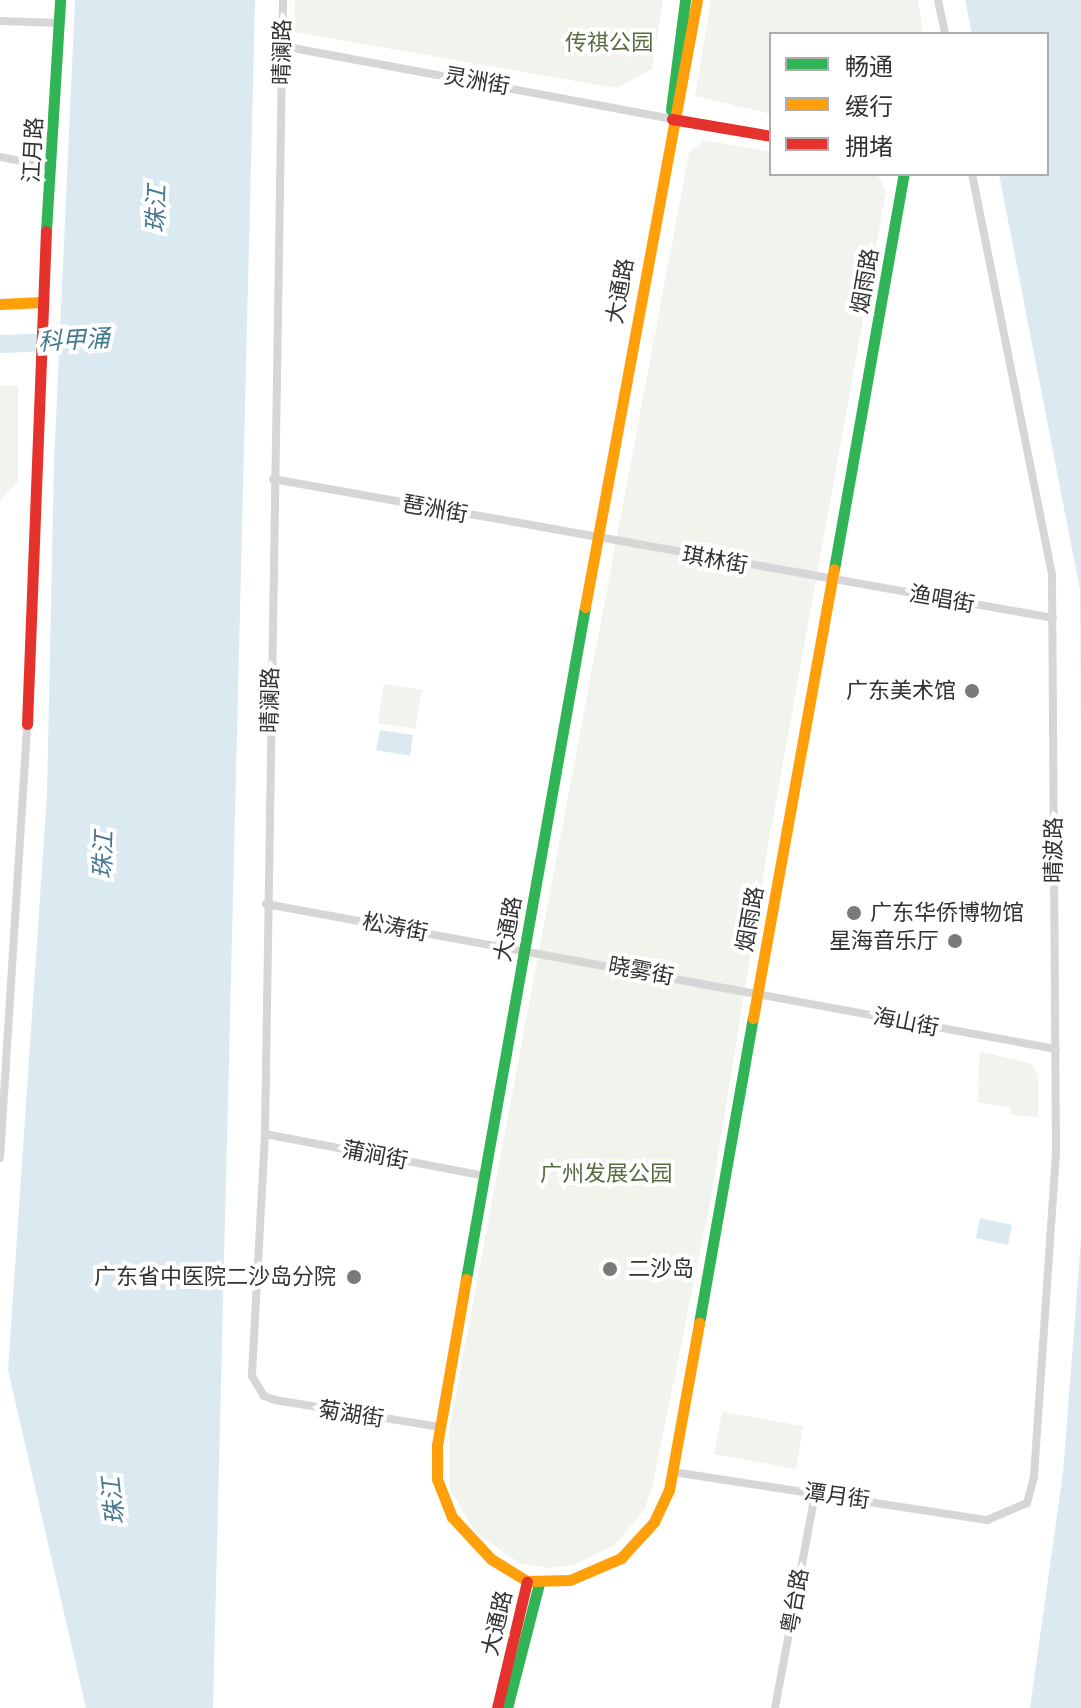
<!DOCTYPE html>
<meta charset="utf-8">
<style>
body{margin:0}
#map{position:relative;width:1081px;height:1708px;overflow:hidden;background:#fff;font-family:"DejaVu Sans","Noto Sans SC",sans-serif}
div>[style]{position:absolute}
.green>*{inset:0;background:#f1f3ed}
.water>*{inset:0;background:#dbe9f0}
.river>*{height:18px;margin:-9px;padding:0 9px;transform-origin:9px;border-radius:9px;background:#dbe9f0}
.street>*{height:8px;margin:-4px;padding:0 4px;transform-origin:4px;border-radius:4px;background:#d6d6d6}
.fast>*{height:11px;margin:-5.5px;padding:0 5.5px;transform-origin:5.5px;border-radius:5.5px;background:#30b455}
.slow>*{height:11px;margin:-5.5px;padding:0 5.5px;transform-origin:5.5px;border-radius:5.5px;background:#ff9f0a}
.jam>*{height:11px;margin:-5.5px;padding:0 5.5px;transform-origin:5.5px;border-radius:5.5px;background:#e5322d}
.dots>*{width:22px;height:22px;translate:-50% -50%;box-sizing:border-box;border:4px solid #fff;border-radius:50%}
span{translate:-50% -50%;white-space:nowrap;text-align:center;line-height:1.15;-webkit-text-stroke:8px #fff;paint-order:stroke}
.park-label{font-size:22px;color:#586c41}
.street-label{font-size:22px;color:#323232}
.poi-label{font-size:22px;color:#323232}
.right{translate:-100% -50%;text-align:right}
.left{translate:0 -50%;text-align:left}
.water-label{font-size:24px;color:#447790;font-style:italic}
.legend{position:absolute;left:769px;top:32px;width:280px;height:144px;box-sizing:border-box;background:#fff;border:2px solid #adadad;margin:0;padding:10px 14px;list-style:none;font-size:24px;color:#323232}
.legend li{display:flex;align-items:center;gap:16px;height:40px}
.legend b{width:40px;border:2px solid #adadad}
</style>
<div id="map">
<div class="green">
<div style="clip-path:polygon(295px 0,663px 0,652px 69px,616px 88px,294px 32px)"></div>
<div style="clip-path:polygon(711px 0,918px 0,923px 34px,771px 34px,771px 114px,695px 96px)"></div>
<div style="clip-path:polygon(705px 140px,771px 152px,771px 174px,877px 174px,886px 192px,768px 846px,712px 1193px,652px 1488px,644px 1510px,614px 1546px,573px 1565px,551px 1568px,521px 1564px,476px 1533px,450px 1489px,449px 1430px,689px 153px)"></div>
<div style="clip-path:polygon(0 386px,18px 386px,18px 481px,0 501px)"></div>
<div style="clip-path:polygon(384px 684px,422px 690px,415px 729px,378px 723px)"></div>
<div style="clip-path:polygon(983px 1052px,1032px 1064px,1038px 1075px,1038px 1117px,1011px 1115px,1011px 1108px,978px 1102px,979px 1055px)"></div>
<div style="clip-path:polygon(722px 1412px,803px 1426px,796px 1469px,714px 1454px)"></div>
</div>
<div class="water">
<div style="clip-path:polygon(75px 0,255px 0,213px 1708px,86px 1708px,8px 1370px,47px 794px,54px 463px)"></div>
<div style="clip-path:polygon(965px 0,1081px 0,1081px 728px,1080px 590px,999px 174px,1047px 174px,1047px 34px,972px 34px)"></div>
<div style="clip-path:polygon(380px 730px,413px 735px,410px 756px,376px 750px)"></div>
<div style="clip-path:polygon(980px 1218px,1012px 1225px,1008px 1245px,976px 1238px)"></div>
<div style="clip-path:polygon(1081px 1240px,1081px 1708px,1030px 1708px,1063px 1473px)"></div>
</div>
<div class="river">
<div style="left:0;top:344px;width:81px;rotate:-2.1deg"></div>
</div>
<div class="street">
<div style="left:283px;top:0;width:1134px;rotate:90.91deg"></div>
<div style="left:265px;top:1134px;width:242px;rotate:93.1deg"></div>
<div style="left:252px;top:1376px;width:23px;rotate:59deg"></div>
<div style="left:264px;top:1396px;width:12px;rotate:20deg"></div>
<div style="left:275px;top:1400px;width:166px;rotate:9.3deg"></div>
<div style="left:938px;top:0;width:35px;rotate:78deg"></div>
<div style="left:0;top:21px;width:60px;rotate:1.9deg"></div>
<div style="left:282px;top:46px;width:397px;rotate:10.6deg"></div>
<div style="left:0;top:157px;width:53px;rotate:10.9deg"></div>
<div style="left:273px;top:479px;width:792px;rotate:10.1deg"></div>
<div style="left:266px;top:904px;width:803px;rotate:10.4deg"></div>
<div style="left:265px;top:1134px;width:225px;rotate:10.8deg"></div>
<div style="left:0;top:1158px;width:435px;rotate:-86.4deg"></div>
<div style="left:673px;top:1472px;width:318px;rotate:8.7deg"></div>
<div style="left:987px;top:1520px;width:43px;rotate:-23deg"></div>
<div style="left:1027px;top:1503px;width:28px;rotate:-75deg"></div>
<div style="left:1034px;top:1476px;width:326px;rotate:-86.1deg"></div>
<div style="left:1056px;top:1151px;width:577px;rotate:-90.4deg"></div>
<div style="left:1052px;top:574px;width:408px;rotate:-101.3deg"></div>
<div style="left:775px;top:1708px;width:218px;rotate:-79.4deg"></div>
</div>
<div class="fast">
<div style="left:671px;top:110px;width:111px;rotate:-82.7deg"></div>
<div style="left:46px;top:231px;width:231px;rotate:-86.5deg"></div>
<div style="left:834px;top:569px;width:401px;rotate:-80deg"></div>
<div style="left:466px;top:1279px;width:682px;rotate:-79.96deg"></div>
<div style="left:699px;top:1323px;width:310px;rotate:-80deg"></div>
<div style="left:507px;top:1708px;width:129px;rotate:-75.6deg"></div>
</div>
<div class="slow">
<div style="left:0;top:304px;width:43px;rotate:-2.7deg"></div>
<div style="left:585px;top:607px;width:617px;rotate:-79.55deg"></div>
<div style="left:753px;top:1018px;width:456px;rotate:-79.8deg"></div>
<div style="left:466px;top:1279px;width:169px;rotate:99.9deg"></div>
<div style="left:437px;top:1446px;width:33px;rotate:90deg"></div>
<div style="left:437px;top:1479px;width:41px;rotate:68.5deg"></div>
<div style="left:452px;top:1517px;width:57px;rotate:47.1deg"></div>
<div style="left:491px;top:1559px;width:42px;rotate:31.4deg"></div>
<div style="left:527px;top:1581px;width:43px;rotate:-1.3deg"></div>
<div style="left:570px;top:1580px;width:56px;rotate:-23.3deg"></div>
<div style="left:621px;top:1558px;width:49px;rotate:-47.5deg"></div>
<div style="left:654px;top:1522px;width:35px;rotate:-65deg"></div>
<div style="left:669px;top:1490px;width:170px;rotate:-79.8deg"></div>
</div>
<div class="jam">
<div style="left:672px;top:119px;width:100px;rotate:9.7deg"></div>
<div style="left:27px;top:724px;width:493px;rotate:-87.8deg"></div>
<div style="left:497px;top:1708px;width:130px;rotate:-76.7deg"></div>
</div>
<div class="dots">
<div style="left:972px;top:691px;background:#7a7a7a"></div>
<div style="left:854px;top:913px;background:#7a7a7a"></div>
<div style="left:955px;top:941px;background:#7a7a7a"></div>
<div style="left:610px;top:1269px;background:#7a7a7a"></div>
<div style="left:354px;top:1277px;background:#7a7a7a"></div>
</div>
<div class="park-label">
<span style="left:609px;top:43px">传祺公园</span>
<span style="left:606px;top:1174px">广州发展公园</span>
</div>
<div class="street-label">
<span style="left:282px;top:52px;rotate:-89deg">晴澜路</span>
<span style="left:477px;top:81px;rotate:10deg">灵洲街</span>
<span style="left:33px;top:150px;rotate:-87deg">江月路</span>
<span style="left:865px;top:281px;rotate:-80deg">烟雨路</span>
<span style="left:620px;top:291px;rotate:-80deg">大通路</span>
<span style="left:435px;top:509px;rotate:10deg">琶洲街</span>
<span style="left:715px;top:560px;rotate:10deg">琪林街</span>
<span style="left:942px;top:599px;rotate:10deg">渔唱街</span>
<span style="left:270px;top:700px;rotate:-89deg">晴澜路</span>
<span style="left:1054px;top:850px;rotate:-90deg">晴波路</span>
<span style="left:750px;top:919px;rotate:-80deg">烟雨路</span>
<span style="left:395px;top:927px;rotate:11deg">松涛街</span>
<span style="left:508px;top:929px;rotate:-80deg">大通路</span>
<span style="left:641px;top:971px;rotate:11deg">晓雾街</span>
<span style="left:906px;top:1022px;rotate:11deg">海山街</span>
<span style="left:375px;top:1155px;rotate:11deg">蒲涧街</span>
<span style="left:351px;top:1414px;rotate:9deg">菊湖街</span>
<span style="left:837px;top:1496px;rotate:8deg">潭月街</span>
<span style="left:795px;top:1601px;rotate:-80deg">粤台路</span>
<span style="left:497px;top:1623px;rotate:-77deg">大通路</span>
</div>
<div class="poi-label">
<span class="right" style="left:956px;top:691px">广东美术馆</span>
<span class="left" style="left:870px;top:913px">广东华侨博物馆</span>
<span class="right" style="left:939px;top:941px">星海音乐厅</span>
<span class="left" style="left:628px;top:1269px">二沙岛</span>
<span class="right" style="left:336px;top:1277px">广东省中医院二沙岛分院</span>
</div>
<div class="water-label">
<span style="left:157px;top:209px;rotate:-88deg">珠江</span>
<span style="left:74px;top:341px;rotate:-3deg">科甲涌</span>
<span style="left:104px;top:855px;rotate:-88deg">珠江</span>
<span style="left:114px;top:1501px;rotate:-96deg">珠江</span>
</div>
<ul class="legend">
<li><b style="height:10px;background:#30b455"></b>畅通</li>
<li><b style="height:10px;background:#ff9f0a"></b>缓行</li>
<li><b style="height:10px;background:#e5322d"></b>拥堵</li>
</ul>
</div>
